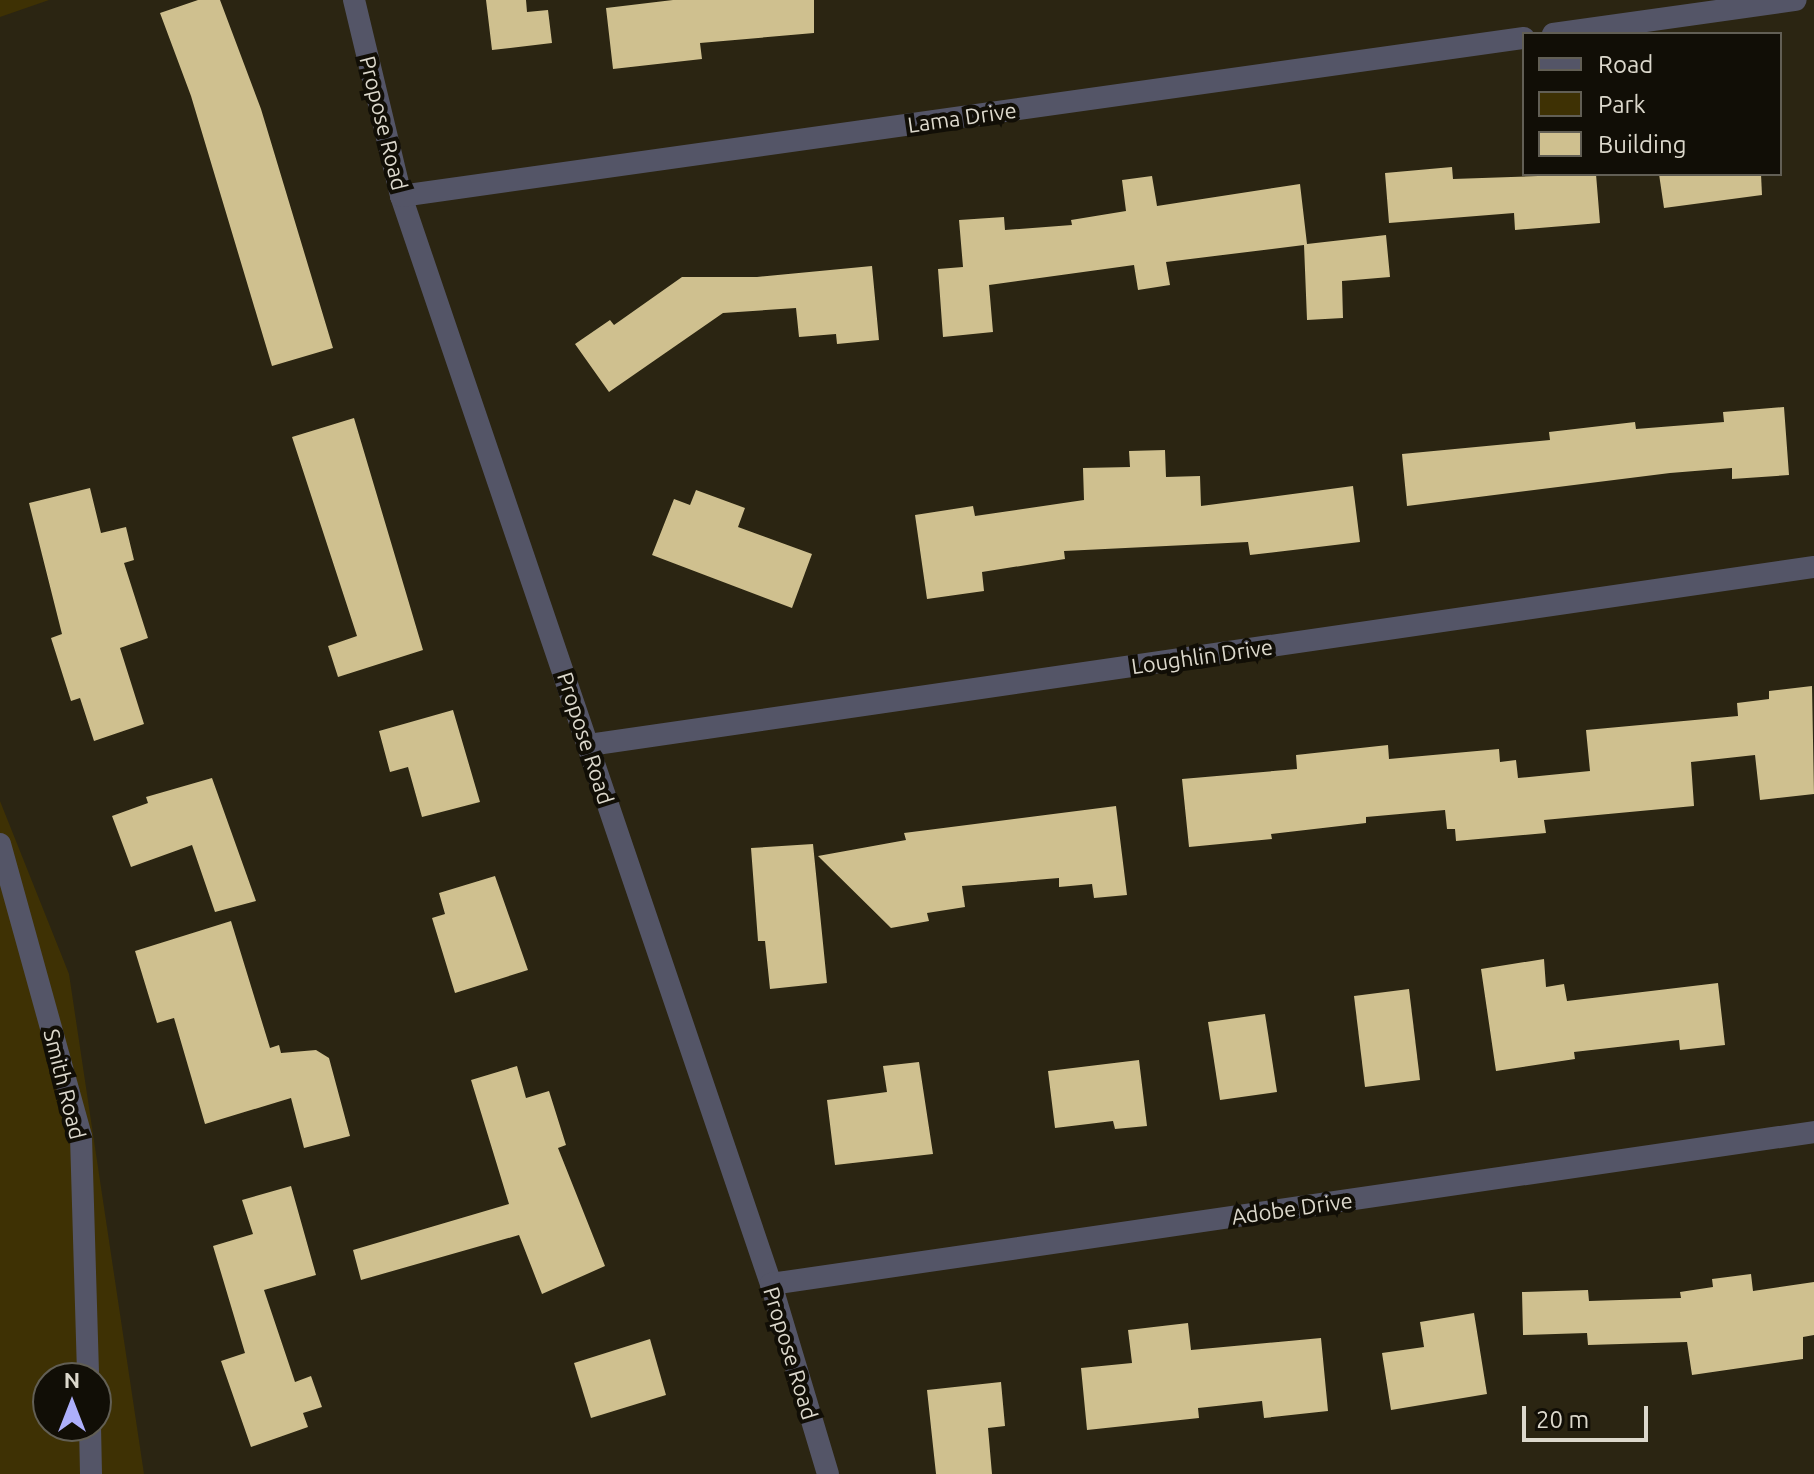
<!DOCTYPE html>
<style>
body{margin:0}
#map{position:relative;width:1814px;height:1474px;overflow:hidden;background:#2b2512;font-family:Ubuntu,sans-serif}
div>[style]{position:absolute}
.green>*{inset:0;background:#3e3104}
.building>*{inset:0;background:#cfc08f}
.minor>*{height:22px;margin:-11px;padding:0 11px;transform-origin:11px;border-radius:11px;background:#545567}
.tertiary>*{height:22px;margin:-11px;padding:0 11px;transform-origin:11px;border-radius:11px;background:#545567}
span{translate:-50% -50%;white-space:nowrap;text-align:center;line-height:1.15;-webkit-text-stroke:8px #110e06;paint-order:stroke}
.street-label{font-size:22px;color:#dcd8cc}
.legend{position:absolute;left:1522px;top:32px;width:260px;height:144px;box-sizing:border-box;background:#110e06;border:2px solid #625f55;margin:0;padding:10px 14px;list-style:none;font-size:24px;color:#dcd8cc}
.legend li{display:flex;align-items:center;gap:16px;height:40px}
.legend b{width:40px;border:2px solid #625f55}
.north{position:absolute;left:32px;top:1362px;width:80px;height:80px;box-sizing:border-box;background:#110e06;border:2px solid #625f55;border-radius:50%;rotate:0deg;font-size:22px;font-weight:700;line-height:32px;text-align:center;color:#dcd8cc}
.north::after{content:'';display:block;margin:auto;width:28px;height:36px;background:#adaffb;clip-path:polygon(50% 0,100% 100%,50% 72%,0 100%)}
.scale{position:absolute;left:1522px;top:1406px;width:126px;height:36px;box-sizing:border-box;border:4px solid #dcd8cc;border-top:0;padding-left:10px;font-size:24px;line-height:28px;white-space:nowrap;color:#dcd8cc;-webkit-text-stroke:6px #110e06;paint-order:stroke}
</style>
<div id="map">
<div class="green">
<div style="clip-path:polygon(0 0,49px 0,0 17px)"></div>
<div style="clip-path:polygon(evenodd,0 801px,69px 974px,144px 1474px,0 1474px,0 801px,48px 1378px,96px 1378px,96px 1426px,48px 1426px,48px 1378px)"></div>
</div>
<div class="building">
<div style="clip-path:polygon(198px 0,220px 0,261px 109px,333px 348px,272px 366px,191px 96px,160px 13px)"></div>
<div style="clip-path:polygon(486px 0,526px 0,527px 12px,548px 10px,552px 43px,492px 50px)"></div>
<div style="clip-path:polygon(673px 0,814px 0,814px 33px,700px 43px,702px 59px,613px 69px,606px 8px)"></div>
<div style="clip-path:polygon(1452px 167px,1453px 179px,1596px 174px,1600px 223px,1515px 230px,1514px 213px,1389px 223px,1385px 173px)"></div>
<div style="clip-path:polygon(1659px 174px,1761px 174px,1762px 195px,1664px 208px)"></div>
<div style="clip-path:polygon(1152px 176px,1157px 206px,1300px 184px,1307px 244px,1386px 235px,1390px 277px,1342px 281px,1343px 318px,1307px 320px,1304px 245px,1166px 262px,1170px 285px,1138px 290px,1134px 265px,989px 285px,993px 332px,943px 337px,938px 269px,963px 267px,959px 220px,1004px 217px,1005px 230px,1072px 225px,1071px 220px,1126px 211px,1122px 180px)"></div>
<div style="clip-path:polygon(872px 266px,879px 340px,837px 344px,836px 334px,799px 337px,796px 308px,723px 313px,609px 392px,575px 344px,610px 320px,614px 325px,682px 277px,757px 277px)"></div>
<div style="clip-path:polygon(1784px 407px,1789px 475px,1732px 479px,1732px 468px,1670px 473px,1407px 506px,1402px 454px,1550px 440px,1549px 432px,1635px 422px,1636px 429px,1724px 422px,1723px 412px)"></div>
<div style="clip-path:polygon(354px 418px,423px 650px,338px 677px,328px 646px,357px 636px,292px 437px)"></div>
<div style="clip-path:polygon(1165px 450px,1166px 477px,1200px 476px,1201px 506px,1353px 486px,1360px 542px,1250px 555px,1248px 542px,1064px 551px,1065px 559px,982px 572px,984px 591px,927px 599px,915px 515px,973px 506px,975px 516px,1084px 500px,1083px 468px,1130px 467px,1129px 451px)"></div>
<div style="clip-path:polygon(90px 488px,101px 533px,126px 527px,134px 560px,124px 563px,148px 638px,120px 648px,144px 724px,94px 741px,80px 698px,71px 701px,51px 638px,62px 634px,29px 503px)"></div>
<div style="clip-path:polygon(696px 490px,745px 508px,738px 527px,812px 554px,792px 608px,652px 555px,674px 499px,690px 505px)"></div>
<div style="clip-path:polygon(1812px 686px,1814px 794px,1760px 800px,1755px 755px,1691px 762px,1694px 806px,1544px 820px,1546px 833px,1456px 841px,1455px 829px,1447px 829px,1445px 810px,1366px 817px,1366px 823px,1271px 834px,1272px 839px,1189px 847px,1182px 779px,1297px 769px,1296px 755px,1388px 745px,1389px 759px,1499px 749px,1500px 762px,1516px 760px,1518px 778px,1590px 771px,1586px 730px,1738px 716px,1737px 703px,1769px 699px,1769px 691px)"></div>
<div style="clip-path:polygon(453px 710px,480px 802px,422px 817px,408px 767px,390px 772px,379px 731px)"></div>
<div style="clip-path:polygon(212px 778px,256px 901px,215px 912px,192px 845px,131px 867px,112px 816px,148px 803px,146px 797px)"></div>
<div style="clip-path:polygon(1116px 806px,1127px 895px,1094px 898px,1092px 884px,1059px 887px,1059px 878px,962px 886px,965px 907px,927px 913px,929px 921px,891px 928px,818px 856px,906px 840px,904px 833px)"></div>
<div style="clip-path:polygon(813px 844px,827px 983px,770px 989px,765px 941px,758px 941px,751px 848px)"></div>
<div style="clip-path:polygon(495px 876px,528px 970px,455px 993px,432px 918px,445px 914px,439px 893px)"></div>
<div style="clip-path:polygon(231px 921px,270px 1048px,279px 1045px,281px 1053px,316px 1050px,329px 1058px,350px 1136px,304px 1148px,291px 1098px,205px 1124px,174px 1018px,157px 1023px,135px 951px)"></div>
<div style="clip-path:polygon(1544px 959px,1546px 987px,1564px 984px,1567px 1001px,1718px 983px,1725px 1045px,1680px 1050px,1679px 1040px,1574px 1052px,1575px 1059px,1496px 1071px,1481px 969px)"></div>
<div style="clip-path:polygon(1409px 989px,1420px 1080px,1365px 1087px,1354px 996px)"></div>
<div style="clip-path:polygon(1265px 1014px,1277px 1092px,1220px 1100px,1208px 1022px)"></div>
<div style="clip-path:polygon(1139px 1060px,1147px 1126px,1115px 1129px,1113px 1121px,1055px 1128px,1048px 1071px)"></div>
<div style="clip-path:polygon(919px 1062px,933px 1154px,835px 1165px,827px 1100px,887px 1092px,883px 1066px)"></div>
<div style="clip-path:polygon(517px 1066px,526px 1098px,549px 1091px,566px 1145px,558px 1148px,605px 1266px,542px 1294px,519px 1235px,361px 1280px,353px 1250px,509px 1204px,471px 1080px)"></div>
<div style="clip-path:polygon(291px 1186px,316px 1275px,264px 1290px,295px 1382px,311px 1376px,322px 1407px,303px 1413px,308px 1427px,251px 1447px,221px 1361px,245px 1353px,213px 1246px,253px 1234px,242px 1200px)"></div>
<div style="clip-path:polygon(1751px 1274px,1753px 1291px,1814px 1282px,1814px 1335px,1803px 1337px,1803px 1359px,1692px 1375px,1687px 1342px,1588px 1345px,1587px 1333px,1523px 1335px,1522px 1292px,1588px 1290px,1589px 1301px,1681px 1298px,1680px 1292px,1713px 1287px,1712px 1279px)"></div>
<div style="clip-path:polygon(1474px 1313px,1487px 1394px,1391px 1410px,1382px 1353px,1424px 1347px,1420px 1322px)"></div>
<div style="clip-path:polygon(1188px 1323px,1191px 1350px,1321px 1338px,1328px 1411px,1264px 1418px,1262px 1401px,1198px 1408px,1199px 1418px,1087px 1430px,1081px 1368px,1132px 1363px,1128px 1330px)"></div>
<div style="clip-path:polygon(650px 1339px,666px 1395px,591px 1418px,574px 1363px)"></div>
<div style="clip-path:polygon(1001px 1382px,1005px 1426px,988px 1428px,992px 1474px,936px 1474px,927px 1390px)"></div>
</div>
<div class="minor">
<div style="left:354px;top:0;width:202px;rotate:76.5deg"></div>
<div style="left:401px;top:196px;width:1149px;rotate:71.22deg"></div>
<div style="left:771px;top:1284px;width:198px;rotate:73.3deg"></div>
<div style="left:1553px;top:34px;width:245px;rotate:-8deg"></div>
<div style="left:401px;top:196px;width:1134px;rotate:-8.01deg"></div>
<div style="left:589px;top:745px;width:1238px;rotate:-8.27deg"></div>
<div style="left:771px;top:1284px;width:1054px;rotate:-8.29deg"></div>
</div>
<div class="tertiary">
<div style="left:0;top:844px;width:304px;rotate:74.5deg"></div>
<div style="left:81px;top:1137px;width:241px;rotate:88.3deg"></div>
<div style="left:90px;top:1426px;width:48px;rotate:88.8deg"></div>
</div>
<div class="street-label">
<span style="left:962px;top:117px;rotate:-8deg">Lama Drive</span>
<span style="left:384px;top:123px;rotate:76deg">Propose Road</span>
<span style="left:1202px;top:656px;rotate:-8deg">Loughlin Drive</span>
<span style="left:586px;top:738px;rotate:72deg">Propose Road</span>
<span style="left:65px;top:1084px;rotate:76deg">Smith Road</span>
<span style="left:1292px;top:1208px;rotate:-8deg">Adobe Drive</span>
<span style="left:791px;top:1353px;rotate:73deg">Propose Road</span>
</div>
<ul class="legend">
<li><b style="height:10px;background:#545567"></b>Road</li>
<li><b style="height:22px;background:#3e3104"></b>Park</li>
<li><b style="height:22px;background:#cfc08f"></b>Building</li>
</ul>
<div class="north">N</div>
<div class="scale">20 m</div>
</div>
